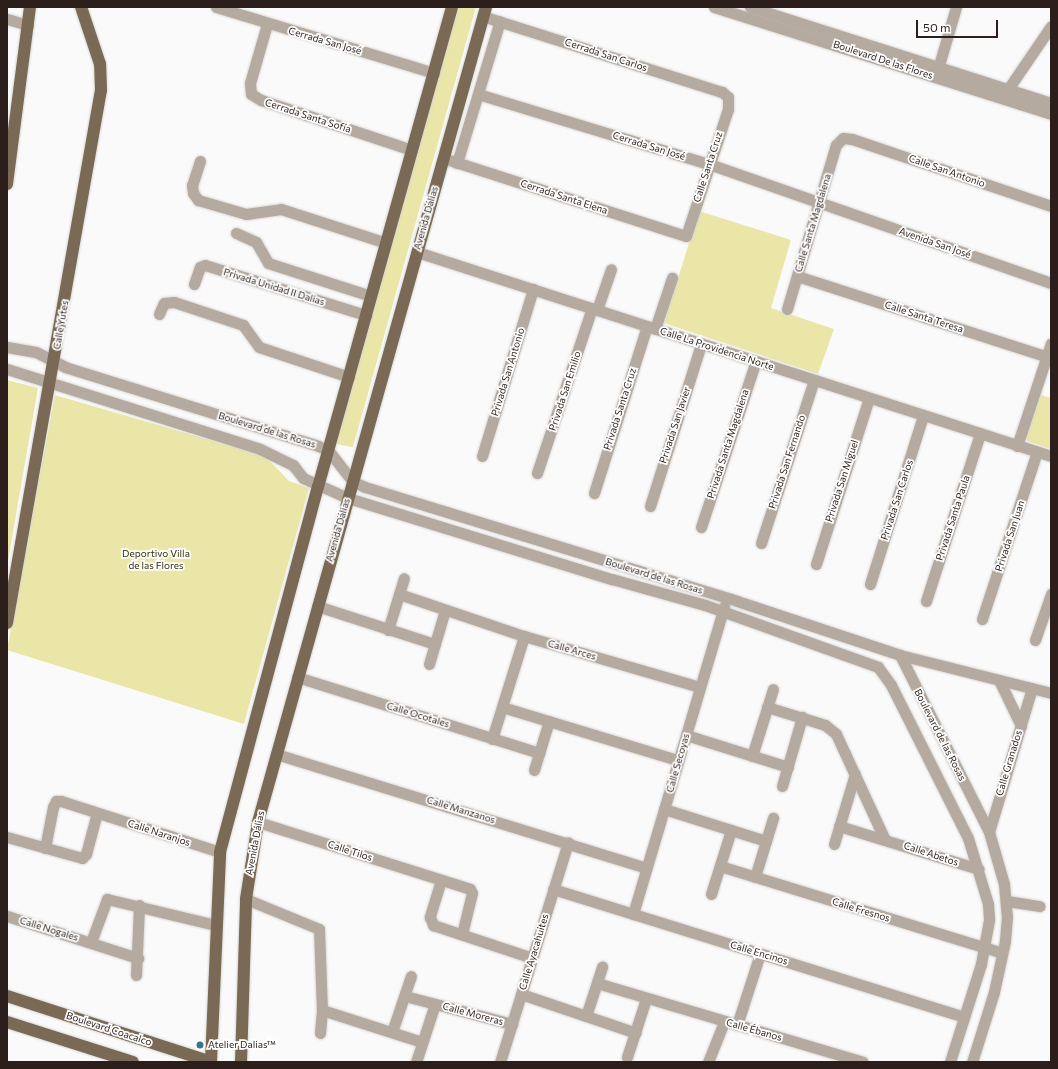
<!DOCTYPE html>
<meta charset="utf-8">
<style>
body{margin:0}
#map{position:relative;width:1058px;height:1069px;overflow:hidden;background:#fafafa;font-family:Commissioner,sans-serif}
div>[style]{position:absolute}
.green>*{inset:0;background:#eae6a8}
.roads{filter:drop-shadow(0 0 1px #d9d7d6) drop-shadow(0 0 1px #d9d7d6)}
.minor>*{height:11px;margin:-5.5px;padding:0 5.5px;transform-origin:5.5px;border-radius:5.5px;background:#b5aa9f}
.major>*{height:12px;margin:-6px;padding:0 6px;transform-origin:6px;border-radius:6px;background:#7a6954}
.dots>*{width:11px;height:11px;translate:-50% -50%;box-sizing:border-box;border:2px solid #fff;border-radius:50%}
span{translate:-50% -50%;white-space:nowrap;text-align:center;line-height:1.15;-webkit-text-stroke:3.5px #fff;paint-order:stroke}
.street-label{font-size:10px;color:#2c1f1b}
.park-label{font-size:10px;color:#322f0b}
.poi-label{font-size:10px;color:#2c1f1b}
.left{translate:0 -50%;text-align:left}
.frame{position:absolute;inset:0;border:8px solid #2c1f1b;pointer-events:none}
.scale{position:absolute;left:916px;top:20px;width:82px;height:18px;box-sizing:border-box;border:2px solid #2c1f1b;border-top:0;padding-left:5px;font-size:12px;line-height:14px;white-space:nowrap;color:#2c1f1b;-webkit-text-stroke:3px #fff;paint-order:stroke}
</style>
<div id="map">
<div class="green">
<div style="clip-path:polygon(458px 7px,476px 7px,353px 447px,346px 446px,337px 444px,336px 439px)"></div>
<div style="clip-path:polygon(699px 211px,791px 240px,771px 308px,834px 329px,818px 374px,664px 323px)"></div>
<div style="clip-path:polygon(7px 380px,38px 388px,7px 567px)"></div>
<div style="clip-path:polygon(55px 395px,265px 456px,289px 481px,309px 488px,244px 724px,7px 650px)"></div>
<div style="clip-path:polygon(1041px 395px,1051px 398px,1051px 449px,1027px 441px,1026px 437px)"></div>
</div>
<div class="roads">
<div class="minor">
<div style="left:216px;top:7px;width:228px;rotate:16.8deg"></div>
<div style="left:714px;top:7px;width:354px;rotate:17.6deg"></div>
<div style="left:750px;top:7px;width:316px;rotate:17.7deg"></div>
<div style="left:7px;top:19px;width:22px;rotate:16deg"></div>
<div style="left:267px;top:24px;width:61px;rotate:106.1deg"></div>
<div style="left:250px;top:83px;width:11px;rotate:85deg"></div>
<div style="left:251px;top:94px;width:12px;rotate:31deg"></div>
<div style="left:261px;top:100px;width:159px;rotate:18.3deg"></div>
<div style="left:937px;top:72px;width:68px;rotate:-73.7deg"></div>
<div style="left:478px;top:94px;width:241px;rotate:16.9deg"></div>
<div style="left:709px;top:164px;width:362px;rotate:19.2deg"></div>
<div style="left:1004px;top:95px;width:83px;rotate:-55.7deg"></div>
<div style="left:443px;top:158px;width:255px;rotate:17.8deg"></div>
<div style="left:686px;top:236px;width:134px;rotate:-71.7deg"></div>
<div style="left:728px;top:109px;width:12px;rotate:-90deg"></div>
<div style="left:728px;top:97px;width:8px;rotate:-140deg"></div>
<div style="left:722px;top:92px;width:251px;rotate:-162.4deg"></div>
<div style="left:200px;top:161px;width:25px;rotate:108deg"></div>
<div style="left:192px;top:185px;width:8px;rotate:83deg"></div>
<div style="left:193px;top:193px;width:9px;rotate:54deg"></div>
<div style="left:198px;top:200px;width:50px;rotate:16.3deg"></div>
<div style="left:246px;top:214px;width:35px;rotate:-8deg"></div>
<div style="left:281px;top:209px;width:110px;rotate:17.9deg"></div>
<div style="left:457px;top:163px;width:148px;rotate:-73.2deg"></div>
<div style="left:236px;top:233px;width:22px;rotate:24deg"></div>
<div style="left:256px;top:242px;width:24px;rotate:60deg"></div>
<div style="left:268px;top:263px;width:108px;rotate:17.8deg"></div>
<div style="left:417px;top:252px;width:666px;rotate:17.84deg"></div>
<div style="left:797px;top:276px;width:267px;rotate:17.9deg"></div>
<div style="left:194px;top:284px;width:18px;rotate:-71deg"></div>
<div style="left:200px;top:267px;width:5px;rotate:-22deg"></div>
<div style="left:205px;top:265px;width:169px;rotate:17.3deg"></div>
<div style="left:787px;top:309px;width:171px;rotate:-73.4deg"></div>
<div style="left:836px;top:145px;width:10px;rotate:-45deg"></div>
<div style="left:843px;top:138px;width:9px;rotate:6deg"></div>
<div style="left:852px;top:139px;width:210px;rotate:18.6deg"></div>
<div style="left:597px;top:310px;width:43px;rotate:-71.1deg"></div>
<div style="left:159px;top:314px;width:12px;rotate:-66deg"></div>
<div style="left:164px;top:303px;width:10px;rotate:-6deg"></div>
<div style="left:174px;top:302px;width:73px;rotate:18.4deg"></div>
<div style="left:243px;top:325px;width:27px;rotate:54deg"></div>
<div style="left:259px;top:347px;width:95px;rotate:18.4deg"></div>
<div style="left:655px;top:329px;width:54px;rotate:-71.6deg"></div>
<div style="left:7px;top:347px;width:29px;rotate:10deg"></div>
<div style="left:36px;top:352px;width:33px;rotate:27deg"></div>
<div style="left:65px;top:367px;width:265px;rotate:17.3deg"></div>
<div style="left:318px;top:446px;width:11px;rotate:22deg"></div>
<div style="left:328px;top:450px;width:39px;rotate:52deg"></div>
<div style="left:352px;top:481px;width:14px;rotate:25deg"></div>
<div style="left:365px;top:487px;width:389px;rotate:17deg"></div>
<div style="left:737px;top:601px;width:172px;rotate:18.3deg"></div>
<div style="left:900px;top:655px;width:156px;rotate:14.1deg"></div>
<div style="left:7px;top:369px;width:265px;rotate:17.5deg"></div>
<div style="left:260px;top:449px;width:37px;rotate:26deg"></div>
<div style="left:293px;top:465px;width:16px;rotate:52deg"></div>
<div style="left:303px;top:478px;width:49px;rotate:24deg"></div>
<div style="left:348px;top:498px;width:276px;rotate:17.1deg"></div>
<div style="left:612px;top:579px;width:97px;rotate:15.6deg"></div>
<div style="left:705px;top:605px;width:184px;rotate:19.7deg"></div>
<div style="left:878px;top:667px;width:22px;rotate:54deg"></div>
<div style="left:891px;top:685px;width:171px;rotate:63.3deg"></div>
<div style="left:968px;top:838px;width:69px;rotate:73.1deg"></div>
<div style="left:988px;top:904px;width:16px;rotate:86deg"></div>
<div style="left:989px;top:920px;width:45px;rotate:100.3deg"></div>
<div style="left:981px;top:964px;width:103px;rotate:107.6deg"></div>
<div style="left:1017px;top:446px;width:108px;rotate:-71.7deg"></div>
<div style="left:482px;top:456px;width:175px;rotate:-73deg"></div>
<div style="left:537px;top:473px;width:174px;rotate:-71.6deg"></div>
<div style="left:594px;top:493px;width:175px;rotate:-72.4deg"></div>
<div style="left:650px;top:506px;width:170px;rotate:-72.5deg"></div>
<div style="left:701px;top:527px;width:175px;rotate:-71.7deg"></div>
<div style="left:761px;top:543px;width:171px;rotate:-72deg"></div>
<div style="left:816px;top:564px;width:174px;rotate:-72.3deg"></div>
<div style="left:870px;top:584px;width:176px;rotate:-72.5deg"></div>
<div style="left:399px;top:594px;width:132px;rotate:18.6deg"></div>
<div style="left:524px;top:636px;width:183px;rotate:16.2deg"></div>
<div style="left:926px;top:601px;width:176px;rotate:-72.1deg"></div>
<div style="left:317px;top:606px;width:124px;rotate:17.9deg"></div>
<div style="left:982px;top:619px;width:176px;rotate:-71.8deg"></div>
<div style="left:388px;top:630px;width:54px;rotate:-72.9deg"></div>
<div style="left:1035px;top:640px;width:49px;rotate:-70.8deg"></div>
<div style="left:900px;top:655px;width:198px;rotate:63.3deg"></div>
<div style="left:989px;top:832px;width:54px;rotate:73.9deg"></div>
<div style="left:1004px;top:884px;width:33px;rotate:85deg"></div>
<div style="left:1007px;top:917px;width:24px;rotate:95deg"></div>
<div style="left:1005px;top:941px;width:52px;rotate:102.2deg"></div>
<div style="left:994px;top:992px;width:73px;rotate:107.4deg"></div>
<div style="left:429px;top:664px;width:56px;rotate:-73.5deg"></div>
<div style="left:297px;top:677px;width:254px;rotate:17.4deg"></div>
<div style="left:999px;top:680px;width:51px;rotate:64.4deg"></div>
<div style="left:502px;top:707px;width:184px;rotate:16.8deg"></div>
<div style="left:767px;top:707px;width:61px;rotate:17.2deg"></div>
<div style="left:825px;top:725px;width:14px;rotate:39deg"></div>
<div style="left:836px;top:734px;width:115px;rotate:65.2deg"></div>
<div style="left:686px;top:735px;width:107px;rotate:17.4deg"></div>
<div style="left:492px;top:739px;width:108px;rotate:-72.7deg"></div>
<div style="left:276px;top:754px;width:387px;rotate:17.1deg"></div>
<div style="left:752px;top:756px;width:70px;rotate:-72.6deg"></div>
<div style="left:534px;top:770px;width:51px;rotate:-73deg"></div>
<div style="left:782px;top:786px;width:72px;rotate:-73.8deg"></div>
<div style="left:664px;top:809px;width:107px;rotate:17.4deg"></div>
<div style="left:258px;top:822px;width:222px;rotate:17.5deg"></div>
<div style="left:470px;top:889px;width:4px;rotate:63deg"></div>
<div style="left:472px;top:893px;width:42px;rotate:103.7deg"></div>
<div style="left:839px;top:826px;width:146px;rotate:17.1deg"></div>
<div style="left:989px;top:832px;width:150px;rotate:-73.4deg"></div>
<div style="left:7px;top:837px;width:78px;rotate:15.6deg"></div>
<div style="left:82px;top:858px;width:6px;rotate:-45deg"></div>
<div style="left:86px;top:854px;width:42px;rotate:-75deg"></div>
<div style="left:834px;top:844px;width:73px;rotate:-73.3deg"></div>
<div style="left:45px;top:848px;width:42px;rotate:-79deg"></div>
<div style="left:53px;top:807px;width:7px;rotate:-63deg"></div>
<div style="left:56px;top:801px;width:5px"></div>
<div style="left:61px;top:801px;width:167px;rotate:17.8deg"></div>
<div style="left:720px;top:866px;width:295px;rotate:17.1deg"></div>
<div style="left:755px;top:877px;width:62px;rotate:-73deg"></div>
<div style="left:441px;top:880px;width:39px;rotate:107deg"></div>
<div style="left:430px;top:917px;width:9px;rotate:69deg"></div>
<div style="left:433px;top:925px;width:104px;rotate:18.4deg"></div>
<div style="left:553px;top:889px;width:430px;rotate:17.3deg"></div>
<div style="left:711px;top:894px;width:67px;rotate:-72.6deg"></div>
<div style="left:246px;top:899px;width:79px;rotate:22.3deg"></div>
<div style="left:319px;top:929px;width:81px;rotate:87.9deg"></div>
<div style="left:322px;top:1010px;width:23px;rotate:95deg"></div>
<div style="left:1007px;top:901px;width:33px;rotate:9deg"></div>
<div style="left:633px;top:914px;width:321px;rotate:-73.5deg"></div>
<div style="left:7px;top:916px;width:138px;rotate:17.8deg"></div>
<div style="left:91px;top:942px;width:46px;rotate:-69.6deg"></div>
<div style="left:107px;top:899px;width:111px;rotate:13.5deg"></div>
<div style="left:136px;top:975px;width:70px;rotate:-87.5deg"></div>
<div style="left:597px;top:983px;width:277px;rotate:16.5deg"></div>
<div style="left:521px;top:994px;width:121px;rotate:18.7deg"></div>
<div style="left:405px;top:996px;width:111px;rotate:14.7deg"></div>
<div style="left:322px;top:1010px;width:105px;rotate:17.7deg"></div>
<div style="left:586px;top:1016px;width:52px;rotate:-71.9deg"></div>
<div style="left:737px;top:1025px;width:75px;rotate:-72.1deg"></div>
<div style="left:392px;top:1032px;width:59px;rotate:-71.3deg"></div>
<div style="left:627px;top:1057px;width:61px;rotate:-71.9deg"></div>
<div style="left:416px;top:1062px;width:61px;rotate:-71.9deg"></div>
<div style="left:500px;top:1062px;width:230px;rotate:-72.8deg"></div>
<div style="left:708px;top:1062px;width:43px;rotate:-68.2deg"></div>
</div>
<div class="major">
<div style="left:7px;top:184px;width:178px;rotate:-82.6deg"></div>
<div style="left:7px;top:623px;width:541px;rotate:-80deg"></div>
<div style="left:101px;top:90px;width:26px;rotate:-92deg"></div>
<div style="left:100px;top:64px;width:60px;rotate:-108.4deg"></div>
<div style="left:7px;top:996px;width:214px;rotate:17.9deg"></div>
<div style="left:211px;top:1062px;width:210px;rotate:-87.5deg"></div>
<div style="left:220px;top:852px;width:378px;rotate:-75deg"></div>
<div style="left:318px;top:487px;width:498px;rotate:-74.4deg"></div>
<div style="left:7px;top:1022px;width:132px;rotate:17.6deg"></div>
<div style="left:241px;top:1062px;width:163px;rotate:-88.2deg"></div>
<div style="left:246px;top:899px;width:78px;rotate:-81.1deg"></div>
<div style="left:258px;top:822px;width:846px;rotate:-74.37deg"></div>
</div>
</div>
<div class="dots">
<div style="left:200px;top:1045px;background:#3a748d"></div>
</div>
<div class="street-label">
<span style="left:325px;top:41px;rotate:16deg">Cerrada San José</span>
<span style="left:606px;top:55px;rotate:18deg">Cerrada San Carlos</span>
<span style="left:883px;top:60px;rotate:18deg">Boulevard De las Flores</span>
<span style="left:308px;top:116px;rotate:18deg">Cerrada Santa Sofía</span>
<span style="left:649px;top:146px;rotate:17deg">Cerrada San José</span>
<span style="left:708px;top:167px;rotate:-72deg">Calle Santa Cruz</span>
<span style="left:947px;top:171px;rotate:19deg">Calle San Antonio</span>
<span style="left:564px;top:197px;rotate:18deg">Cerrada Santa Elena</span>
<span style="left:426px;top:218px;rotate:-74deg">Avenida Dálias</span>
<span style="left:813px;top:223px;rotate:-73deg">Calle Santa Magdalena</span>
<span style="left:935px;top:243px;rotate:19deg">Avenida San José</span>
<span style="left:274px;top:287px;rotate:17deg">Privada Unidad II Dalias</span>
<span style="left:924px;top:317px;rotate:18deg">Calle Santa Teresa</span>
<span style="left:61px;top:325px;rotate:-80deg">Calle Yutes</span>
<span style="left:717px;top:349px;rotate:18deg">Calle La Providencia Norte</span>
<span style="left:508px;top:372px;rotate:-73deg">Privada San Antonio</span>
<span style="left:565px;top:391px;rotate:-72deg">Privada San Emilio</span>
<span style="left:620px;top:409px;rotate:-72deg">Privada Santa Cruz</span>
<span style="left:675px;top:425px;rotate:-72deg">Privada San Javier</span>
<span style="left:267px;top:430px;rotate:17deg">Boulevard de las Rosas</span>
<span style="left:728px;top:444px;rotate:-72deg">Privada Santa Magdalena</span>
<span style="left:787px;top:462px;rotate:-72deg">Privada San Fernando</span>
<span style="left:842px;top:481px;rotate:-72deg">Privada San Miguel</span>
<span style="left:897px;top:500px;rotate:-72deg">Privada San Carlos</span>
<span style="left:953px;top:518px;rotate:-72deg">Privada Santa Paula</span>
<span style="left:338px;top:530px;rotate:-74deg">Avenida Dálias</span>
<span style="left:1010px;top:536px;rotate:-72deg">Privada San Juan</span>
<span style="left:654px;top:576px;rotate:17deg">Boulevard de las Rosas</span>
<span style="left:572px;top:650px;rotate:16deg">Calle Arces</span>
<span style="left:418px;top:715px;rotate:17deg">Calle Ocotales</span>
<span style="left:940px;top:735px;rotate:63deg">Boulevard de las Rosas</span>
<span style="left:678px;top:763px;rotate:-74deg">Calle Secoyas</span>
<span style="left:1009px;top:763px;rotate:-73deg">Calle Granados</span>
<span style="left:461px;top:810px;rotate:17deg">Calle Manzanos</span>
<span style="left:159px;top:833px;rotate:18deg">Calle Naranjos</span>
<span style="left:255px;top:843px;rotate:-79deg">Avenida Dálias</span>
<span style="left:350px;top:851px;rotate:18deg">Calle Tilos</span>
<span style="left:931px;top:854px;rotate:18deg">Calle Abetos</span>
<span style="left:861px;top:910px;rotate:17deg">Calle Fresnos</span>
<span style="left:49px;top:929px;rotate:17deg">Calle Nogales</span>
<span style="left:534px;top:952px;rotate:-73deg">Calle Ayacahuites</span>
<span style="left:759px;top:953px;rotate:17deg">Calle Encinos</span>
<span style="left:473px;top:1014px;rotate:15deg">Calle Moreras</span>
<span style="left:109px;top:1029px;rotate:18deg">Boulevard Coacalco</span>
<span style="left:754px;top:1030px;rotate:16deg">Calle Ébanos</span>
</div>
<div class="park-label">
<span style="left:156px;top:559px">Deportivo Villa<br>de las Flores</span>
</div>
<div class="poi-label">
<span class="left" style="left:208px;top:1045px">Atelier Dalias™</span>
</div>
<div class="frame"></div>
<div class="scale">50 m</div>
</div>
